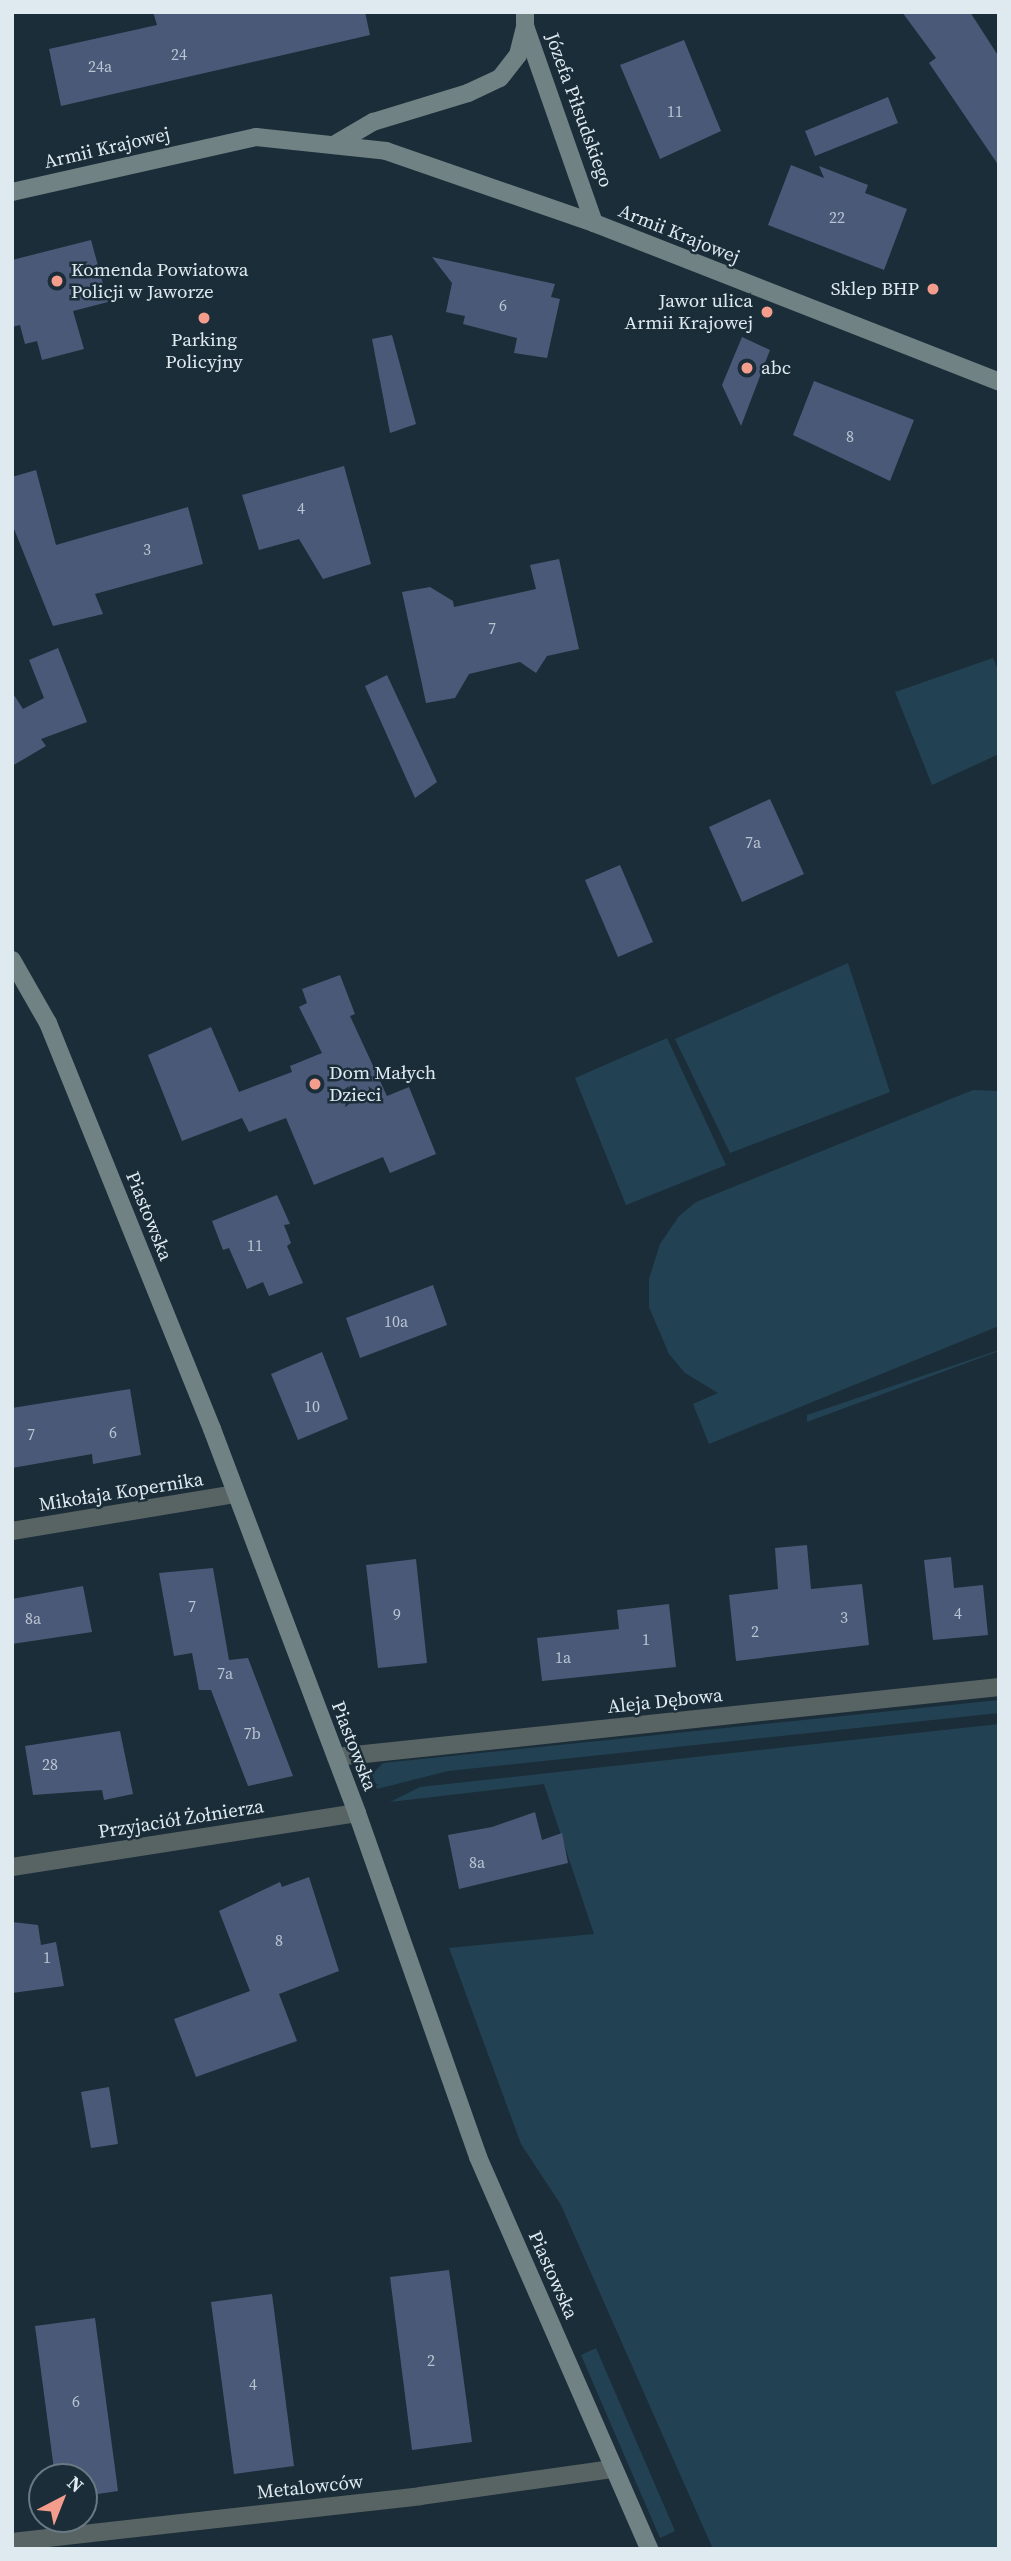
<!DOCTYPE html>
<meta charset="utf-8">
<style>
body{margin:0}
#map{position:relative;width:1011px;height:2561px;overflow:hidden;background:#1b2d38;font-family:"Source Serif 4",serif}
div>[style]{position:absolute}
.green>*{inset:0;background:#224254}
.building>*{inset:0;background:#4b5978}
.street>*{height:18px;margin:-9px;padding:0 9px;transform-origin:9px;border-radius:9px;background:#586364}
.secondary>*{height:18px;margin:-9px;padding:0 9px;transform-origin:9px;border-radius:9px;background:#718284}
.dots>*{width:19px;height:19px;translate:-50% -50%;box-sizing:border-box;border:4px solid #1b2d38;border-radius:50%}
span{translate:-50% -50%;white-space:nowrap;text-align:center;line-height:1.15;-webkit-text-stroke:5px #1b2d38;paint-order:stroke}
.number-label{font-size:16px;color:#b9c5d2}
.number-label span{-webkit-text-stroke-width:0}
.street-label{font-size:19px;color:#dee9f0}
.poi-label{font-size:19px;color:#dee9f0}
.left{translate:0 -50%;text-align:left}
.right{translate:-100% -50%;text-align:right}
.frame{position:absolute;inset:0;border:14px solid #dee9f0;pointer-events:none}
.north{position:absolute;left:28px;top:2463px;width:70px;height:70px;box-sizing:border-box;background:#1b2d38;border:2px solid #697882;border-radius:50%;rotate:42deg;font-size:19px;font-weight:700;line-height:28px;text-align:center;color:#dee9f0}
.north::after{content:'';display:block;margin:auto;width:24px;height:32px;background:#f49d8d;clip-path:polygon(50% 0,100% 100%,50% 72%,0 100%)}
</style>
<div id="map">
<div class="green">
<div style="clip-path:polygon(993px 658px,999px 672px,999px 754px,932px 785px,895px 692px)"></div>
<div style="clip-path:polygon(848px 963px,890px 1092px,730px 1153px,675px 1039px)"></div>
<div style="clip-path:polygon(667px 1038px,726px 1165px,626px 1205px,575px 1078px)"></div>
<div style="clip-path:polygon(973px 1090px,999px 1091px,999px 1326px,709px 1444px,693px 1404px,718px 1393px,685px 1373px,669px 1354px,649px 1307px,649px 1279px,660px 1244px,679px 1216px,696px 1202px)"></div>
<div style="clip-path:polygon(999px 1350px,999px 1351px,807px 1422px,807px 1415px)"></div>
<div style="clip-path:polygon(999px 1700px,999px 1713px,448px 1771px,377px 1789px,372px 1774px,383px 1763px)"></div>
<div style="clip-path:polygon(999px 1724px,999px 2549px,713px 2549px,561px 2205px,521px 2144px,449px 1948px,594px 1934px,544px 1784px,390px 1802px,420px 1787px)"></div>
<div style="clip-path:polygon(596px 2348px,675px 2531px,660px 2538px,581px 2355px)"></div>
</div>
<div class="building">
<div style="clip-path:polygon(153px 12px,365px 12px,370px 35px,61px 106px,49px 49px,157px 25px)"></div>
<div style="clip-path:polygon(902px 12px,970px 12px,999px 57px,999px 166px,929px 63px,936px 58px)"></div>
<div style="clip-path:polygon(684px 40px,721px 131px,660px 159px,620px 65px)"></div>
<div style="clip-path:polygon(888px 97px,898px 123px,815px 156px,805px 131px)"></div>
<div style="clip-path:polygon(791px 165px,824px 178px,819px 166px,868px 185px,865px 193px,907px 209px,884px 270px,768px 225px)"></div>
<div style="clip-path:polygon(91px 240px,108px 302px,73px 311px,84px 349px,42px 360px,37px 341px,25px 344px,20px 325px,12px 327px,12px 260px)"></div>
<div style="clip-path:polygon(432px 257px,555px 284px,551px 297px,560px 299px,547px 358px,514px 353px,517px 338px,463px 324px,465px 316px,446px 312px,452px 283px)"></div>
<div style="clip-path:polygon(392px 335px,416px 424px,390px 433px,372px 339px)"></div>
<div style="clip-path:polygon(742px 337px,770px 350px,741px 426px,722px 385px)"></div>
<div style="clip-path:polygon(814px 381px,914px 420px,890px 481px,793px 435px)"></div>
<div style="clip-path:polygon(344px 466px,371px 564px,323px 579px,299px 539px,259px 550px,242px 495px)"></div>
<div style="clip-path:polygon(36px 470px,56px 545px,188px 507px,203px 564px,95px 594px,103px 614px,53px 626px,12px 524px,12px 477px)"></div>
<div style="clip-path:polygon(559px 559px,579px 649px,547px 656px,536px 673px,520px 662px,469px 674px,455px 698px,426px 703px,402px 592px,430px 587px,453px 601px,454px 607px,536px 589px,530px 565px)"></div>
<div style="clip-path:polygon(58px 648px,87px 722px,41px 739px,46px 746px,12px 766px,12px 692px,23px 709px,44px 698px,29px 660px)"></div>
<div style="clip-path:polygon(387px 675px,437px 782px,415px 798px,365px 686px)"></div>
<div style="clip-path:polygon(770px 799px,804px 874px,742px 902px,709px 827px)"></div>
<div style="clip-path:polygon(620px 865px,653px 942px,618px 957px,585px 880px)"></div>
<div style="clip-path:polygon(340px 975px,355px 1014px,350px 1016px,387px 1096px,409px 1087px,436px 1154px,390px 1173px,383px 1157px,314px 1185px,286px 1118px,249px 1132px,242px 1118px,182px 1141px,148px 1055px,211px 1027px,239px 1092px,292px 1072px,290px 1066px,322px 1053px,299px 1007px,307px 1003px,302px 989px)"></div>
<div style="clip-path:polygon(277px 1195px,290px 1224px,284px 1225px,291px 1243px,287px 1246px,303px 1283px,269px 1296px,263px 1282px,247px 1289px,229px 1248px,223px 1250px,212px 1221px)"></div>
<div style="clip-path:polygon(433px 1285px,447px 1325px,360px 1358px,346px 1318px)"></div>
<div style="clip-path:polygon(322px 1352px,348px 1419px,298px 1440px,271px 1374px)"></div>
<div style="clip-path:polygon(130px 1389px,141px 1455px,93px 1464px,92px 1454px,12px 1468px,12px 1408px)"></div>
<div style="clip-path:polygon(807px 1545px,811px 1589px,862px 1584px,869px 1645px,736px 1661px,729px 1595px,778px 1589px,775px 1548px)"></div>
<div style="clip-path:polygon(951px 1557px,954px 1588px,983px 1585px,988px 1635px,933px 1640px,924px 1560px)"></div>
<div style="clip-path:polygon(416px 1559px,427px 1663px,378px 1668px,366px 1565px)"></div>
<div style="clip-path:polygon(213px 1568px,229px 1660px,248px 1658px,293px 1776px,248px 1786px,211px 1690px,199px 1690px,192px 1653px,174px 1656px,159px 1573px)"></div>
<div style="clip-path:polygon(83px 1586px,92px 1632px,12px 1644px,12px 1599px)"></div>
<div style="clip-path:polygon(669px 1604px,676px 1667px,542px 1681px,537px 1638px,619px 1629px,617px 1610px)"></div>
<div style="clip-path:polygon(120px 1731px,133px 1794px,104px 1800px,102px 1790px,33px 1795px,25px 1746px)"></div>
<div style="clip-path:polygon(535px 1812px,542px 1840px,562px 1833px,568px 1863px,459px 1889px,448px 1835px,492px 1827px)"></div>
<div style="clip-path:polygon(309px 1877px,339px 1971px,279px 1994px,297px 2041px,196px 2077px,174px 2019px,250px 1991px,219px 1911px,280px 1882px,282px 1887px)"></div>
<div style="clip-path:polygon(12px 1922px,38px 1925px,41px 1945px,56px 1942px,64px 1986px,12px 1993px)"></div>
<div style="clip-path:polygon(109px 2087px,118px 2144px,91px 2148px,81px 2092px)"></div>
<div style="clip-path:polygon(449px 2270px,472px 2442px,412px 2450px,390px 2277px)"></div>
<div style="clip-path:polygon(272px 2294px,294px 2466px,234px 2474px,211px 2302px)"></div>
<div style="clip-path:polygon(95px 2318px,118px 2491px,84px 2496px,84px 2477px,55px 2477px,35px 2326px)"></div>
</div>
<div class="street">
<div style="left:12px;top:1531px;width:227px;rotate:-9.4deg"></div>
<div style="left:336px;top:1757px;width:667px;rotate:-6.03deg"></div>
<div style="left:12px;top:1867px;width:349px;rotate:-8.9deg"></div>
<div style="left:12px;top:2542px;width:411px;rotate:-6.4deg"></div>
<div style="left:420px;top:2496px;width:194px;rotate:-8deg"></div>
</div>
<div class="secondary">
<div style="left:525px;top:12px;width:14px;rotate:90deg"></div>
<div style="left:525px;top:26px;width:209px;rotate:70.7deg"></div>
<div style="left:337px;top:143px;width:42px;rotate:-30.3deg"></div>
<div style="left:373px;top:122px;width:99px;rotate:-17deg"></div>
<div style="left:468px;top:93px;width:35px;rotate:-25deg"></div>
<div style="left:500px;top:78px;width:29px;rotate:-52deg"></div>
<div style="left:518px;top:55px;width:30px;rotate:-76deg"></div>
<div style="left:12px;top:192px;width:250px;rotate:-12.7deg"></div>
<div style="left:256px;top:137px;width:131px;rotate:6.1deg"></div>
<div style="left:386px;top:151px;width:220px;rotate:19.1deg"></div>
<div style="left:594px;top:223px;width:435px;rotate:21.4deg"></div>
<div style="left:12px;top:960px;width:73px;rotate:60.3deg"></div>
<div style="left:48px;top:1023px;width:438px;rotate:68deg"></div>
<div style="left:212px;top:1429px;width:410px;rotate:69.3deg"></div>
<div style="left:357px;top:1813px;width:365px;rotate:70.6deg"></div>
<div style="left:478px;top:2157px;width:428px;rotate:66.4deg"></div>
</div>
<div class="dots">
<div style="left:57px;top:281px;background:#f49d8d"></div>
<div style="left:933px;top:289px;background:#f49d8d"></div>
<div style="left:767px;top:312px;background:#f49d8d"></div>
<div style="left:204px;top:318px;background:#f49d8d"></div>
<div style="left:747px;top:368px;background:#f49d8d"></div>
<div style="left:315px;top:1084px;background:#f49d8d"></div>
</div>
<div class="number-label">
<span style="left:179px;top:54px">24</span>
<span style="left:100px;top:66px">24a</span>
<span style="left:675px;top:111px">11</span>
<span style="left:837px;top:217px">22</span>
<span style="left:503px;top:305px">6</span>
<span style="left:850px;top:436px">8</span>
<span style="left:301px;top:508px">4</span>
<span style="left:147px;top:549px">3</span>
<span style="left:492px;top:628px">7</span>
<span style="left:753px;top:842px">7a</span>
<span style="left:255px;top:1245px">11</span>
<span style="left:396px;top:1321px">10a</span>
<span style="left:312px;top:1406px">10</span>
<span style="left:113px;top:1432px">6</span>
<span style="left:31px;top:1434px">7</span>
<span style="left:192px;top:1606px">7</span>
<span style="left:958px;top:1613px">4</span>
<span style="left:397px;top:1614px">9</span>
<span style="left:844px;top:1617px">3</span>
<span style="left:33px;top:1618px">8a</span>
<span style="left:755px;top:1631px">2</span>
<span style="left:646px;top:1639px">1</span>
<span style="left:563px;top:1657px">1a</span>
<span style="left:225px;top:1673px">7a</span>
<span style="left:252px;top:1733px">7b</span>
<span style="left:50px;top:1764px">28</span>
<span style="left:477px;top:1862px">8a</span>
<span style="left:279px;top:1940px">8</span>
<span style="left:47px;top:1957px">1</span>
<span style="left:431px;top:2360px">2</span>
<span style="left:253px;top:2384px">4</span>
<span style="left:76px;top:2401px">6</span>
</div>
<div class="street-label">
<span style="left:579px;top:110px;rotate:70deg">Józefa Piłsudskiego</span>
<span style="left:107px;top:148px;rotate:-13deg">Armii Krajowej</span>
<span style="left:679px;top:234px;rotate:22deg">Armii Krajowej</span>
<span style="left:149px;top:1216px;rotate:68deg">Piastowska</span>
<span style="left:121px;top:1492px;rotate:-9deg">Mikołaja Kopernika</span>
<span style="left:665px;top:1701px;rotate:-6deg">Aleja Dębowa</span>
<span style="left:354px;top:1746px;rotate:69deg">Piastowska</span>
<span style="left:181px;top:1819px;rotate:-9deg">Przyjaciół Żołnierza</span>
<span style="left:553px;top:2275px;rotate:66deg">Piastowska</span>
<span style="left:310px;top:2487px;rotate:-6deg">Metalowców</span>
</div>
<div class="poi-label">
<span class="left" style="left:71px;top:281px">Komenda Powiatowa<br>Policji w Jaworze</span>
<span class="right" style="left:919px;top:289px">Sklep BHP</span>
<span class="right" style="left:753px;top:312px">Jawor ulica<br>Armii Krajowej</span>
<span style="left:204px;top:351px">Parking<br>Policyjny</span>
<span class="left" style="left:761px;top:368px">abc</span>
<span class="left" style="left:329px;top:1084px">Dom Małych<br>Dzieci</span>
</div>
<div class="frame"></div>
<div class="north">N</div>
</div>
